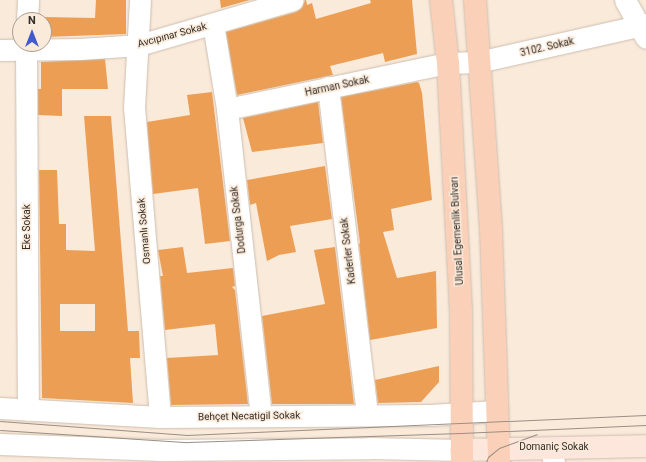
<!DOCTYPE html>
<meta charset="utf-8">
<style>
body{margin:0}
#map{position:relative;width:646px;height:462px;overflow:hidden;background:#faeada;font-family:Roboto,sans-serif}
div>[style]{position:absolute}
.building>*{inset:0;background:#eb9e54}
.roads{filter:drop-shadow(0 0 1px #cdbeaf) drop-shadow(0 0 1px #cdbeaf)}
.street>*{height:21px;margin:-10.5px;padding:0 10.5px;transform-origin:10.5px;border-radius:10.5px;background:#fff}
.secondary>*{height:22px;margin:-11px;padding:0 11px;transform-origin:11px;border-radius:11px;background:#fde7dc}
.primary>*{height:22px;margin:-11px;padding:0 11px;transform-origin:11px;border-radius:11px;background:#fbd0b9}
.tram>*{height:1px;margin:-0.5px;padding:0 0.5px;transform-origin:0.5px;border-radius:0.5px;background:#9a8f83}
span{translate:-50% -50%;white-space:nowrap;text-align:center;line-height:1.15;-webkit-text-stroke:3px #faeada;paint-order:stroke}
.street-label{font-size:10px;color:#332d27}
.north{position:absolute;left:12px;top:12px;width:40px;height:40px;box-sizing:border-box;background:#faeada;border:1px solid #aa9e92;border-radius:50%;rotate:0deg;font-size:11px;font-weight:700;line-height:16px;text-align:center;color:#332d27}
.north::after{content:'';display:block;margin:auto;width:14px;height:18px;background:#435ace;clip-path:polygon(50% 0,100% 100%,50% 72%,0 100%)}
</style>
<div id="map">
<div class="building">
<div style="clip-path:polygon(96px 0,126px 0,126px 34px,44px 37px,44px 17px,95px 18px)"></div>
<div style="clip-path:polygon(220px 0,250px 0,221px 8px)"></div>
<div style="clip-path:polygon(305px 0,306px 0,307px 5px,312px 3px,316px 19px,371px 3px,370px 0,412px 0,417px 54px,385px 62px,383px 53px,330px 66px,333px 75px,237px 95px,226px 32px,296px 12px,302px 8px)"></div>
<div style="clip-path:polygon(105px 59px,108px 89px,62px 89px,62px 116px,38px 115px,38px 89px,41px 89px,41px 62px)"></div>
<div style="clip-path:polygon(417px 82px,419px 83px,422px 93px,432px 200px,391px 209px,394px 230px,383px 232px,397px 278px,436px 271px,437px 328px,370px 340px,359px 244px,360px 243px,341px 97px)"></div>
<div style="clip-path:polygon(212px 92px,230px 241px,205px 244px,198px 188px,153px 194px,147px 122px,190px 115px,187px 95px)"></div>
<div style="clip-path:polygon(318px 102px,323px 143px,252px 152px,243px 118px)"></div>
<div style="clip-path:polygon(evenodd,84px 116px,111px 116px,128px 331px,139px 331px,140px 358px,130px 358px,133px 403px,42px 398px,39px 170px,57px 170px,59px 224px,66px 224px,66px 250px,95px 251px,84px 116px,60px 304px,95px 304px,95px 331px,60px 331px,60px 304px)"></div>
<div style="clip-path:polygon(325px 166px,332px 219px,290px 226px,296px 252px,279px 255px,267px 261px,256px 203px,250px 205px,247px 180px)"></div>
<div style="clip-path:polygon(183px 247px,187px 273px,233px 268px,235px 286px,232px 287px,235px 290px,248px 404px,171px 405px,167px 358px,218px 355px,215px 324px,165px 330px,160px 276px,163px 276px,158px 250px)"></div>
<div style="clip-path:polygon(335px 247px,354px 404px,272px 404px,262px 316px,325px 304px,314px 250px)"></div>
<div style="clip-path:polygon(439px 366px,439px 382px,421px 402px,378px 403px,375px 380px)"></div>
</div>
<div class="roads">
<div class="street">
<div style="left:140px;top:0;width:107px;rotate:93.2deg"></div>
<div style="left:134px;top:107px;width:311px;rotate:85.2deg"></div>
<div style="left:625px;top:0;width:43px;rotate:61.1deg"></div>
<div style="left:27px;top:20px;width:20px;rotate:-87deg"></div>
<div style="left:213px;top:24px;width:86px;rotate:80.6deg"></div>
<div style="left:227px;top:109px;width:309px;rotate:83.7deg"></div>
<div style="left:26px;top:44px;width:366px;rotate:89.7deg"></div>
<div style="left:0;top:50px;width:80px;rotate:-0.7deg"></div>
<div style="left:80px;top:49px;width:59px;rotate:-3.9deg"></div>
<div style="left:139px;top:45px;width:160px;rotate:-16.3deg"></div>
<div style="left:328px;top:87px;width:330px;rotate:83.2deg"></div>
<div style="left:227px;top:109px;width:226px;rotate:-11.8deg"></div>
<div style="left:448px;top:63px;width:30px;rotate:-2deg"></div>
<div style="left:478px;top:62px;width:172px;rotate:-12.7deg"></div>
<div style="left:0;top:408px;width:160px;rotate:3.2deg"></div>
<div style="left:160px;top:417px;width:270px;rotate:-0.4deg"></div>
<div style="left:430px;top:415px;width:67px;rotate:-3.4deg"></div>
<div style="left:0;top:444px;width:161px;rotate:2.1deg"></div>
<div style="left:161px;top:450px;width:210px;rotate:-0.5deg"></div>
<div style="left:371px;top:448px;width:90px;rotate:1.3deg"></div>
<div style="left:550px;top:448px;width:15px;rotate:74deg"></div>
</div>
<div class="secondary">
<div style="left:461px;top:450px;width:185px;rotate:-1.2deg"></div>
</div>
<div class="primary">
<div style="left:441px;top:0;width:63px;rotate:83.7deg"></div>
<div style="left:448px;top:63px;width:247px;rotate:87deg"></div>
<div style="left:461px;top:310px;width:152px;rotate:89.6deg"></div>
<div style="left:475px;top:0;width:230px;rotate:86deg"></div>
<div style="left:491px;top:229px;width:233px;rotate:88deg"></div>
</div>
</div>
<div class="tram">
<div style="left:0;top:421px;width:188px;rotate:4.3deg"></div>
<div style="left:187px;top:435px;width:459px;rotate:-2.5deg"></div>
<div style="left:0;top:430px;width:188px;rotate:3.7deg"></div>
<div style="left:188px;top:442px;width:273px;rotate:-1.9deg"></div>
<div style="left:461px;top:433px;width:185px;rotate:-2.5deg"></div>
<div style="left:486px;top:462px;width:5px;rotate:-68deg"></div>
<div style="left:488px;top:457px;width:14px;rotate:-39deg"></div>
<div style="left:499px;top:448px;width:40px;rotate:-20.2deg"></div>
</div>
<div class="street-label">
<span style="left:172px;top:35px;rotate:-15deg">Avcıpınar Sokak</span>
<span style="left:547px;top:47px;rotate:-13deg">3102. Sokak</span>
<span style="left:337px;top:86px;rotate:-12deg">Harman Sokak</span>
<span style="left:238px;top:220px;rotate:-97deg">Dodurga Sokak</span>
<span style="left:27px;top:227px;rotate:-90deg">Eke Sokak</span>
<span style="left:144px;top:231px;rotate:-95deg">Osmanlı Sokak</span>
<span style="left:457px;top:231px;rotate:-93deg">Ulusal Egemenlik Bulvarı</span>
<span style="left:348px;top:251px;rotate:-97deg">Kaderler Sokak</span>
<span style="left:249px;top:416px;rotate:-1deg">Behçet Necatigil Sokak</span>
<span style="left:554px;top:447px">Domaniç Sokak</span>
</div>
<div class="north">N</div>
</div>
